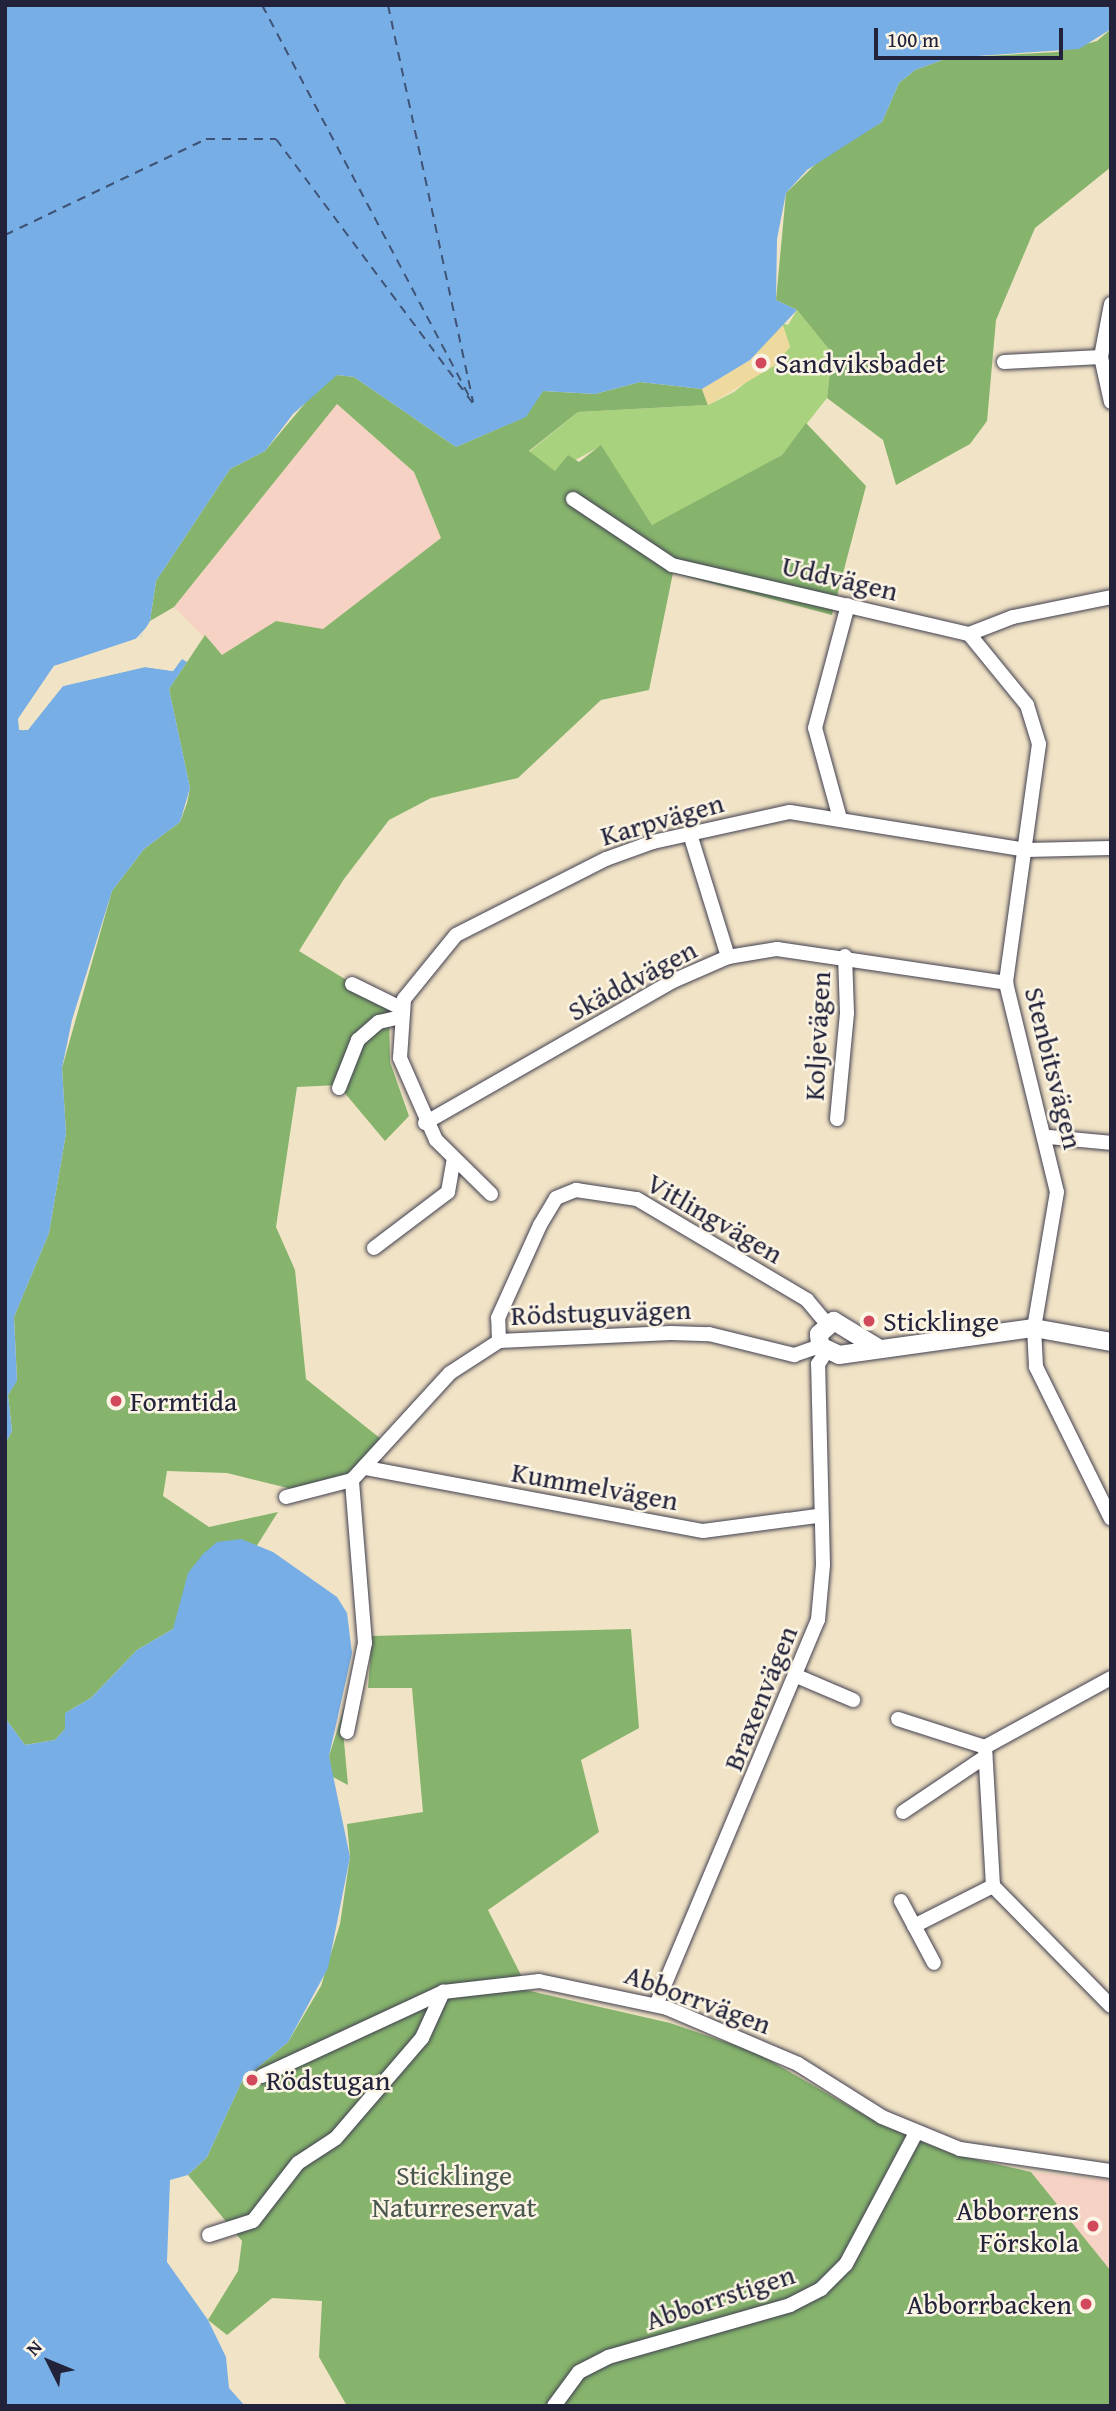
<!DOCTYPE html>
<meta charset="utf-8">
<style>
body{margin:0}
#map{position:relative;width:1116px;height:2411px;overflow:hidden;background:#f1e3c5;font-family:"Gentium Book Plus",serif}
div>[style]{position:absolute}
.built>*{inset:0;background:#f6d2c4}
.green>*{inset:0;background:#a9d27e}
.forest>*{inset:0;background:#86b46d}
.sand>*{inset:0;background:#eeda9e}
.water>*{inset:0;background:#76aee5}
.pier>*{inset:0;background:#f1e3c5}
.ferry>*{height:2px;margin-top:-1px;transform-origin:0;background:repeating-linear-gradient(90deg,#3f5376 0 9px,transparent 0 16px)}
.roads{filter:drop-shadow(0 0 2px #413f50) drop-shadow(0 0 2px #413f50)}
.minor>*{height:14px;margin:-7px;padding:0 7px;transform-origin:7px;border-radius:7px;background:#fff}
.tertiary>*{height:18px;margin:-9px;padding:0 9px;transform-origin:9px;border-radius:9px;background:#fff}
.dots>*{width:19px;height:19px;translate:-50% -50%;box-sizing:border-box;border:4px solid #fcf5e5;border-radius:50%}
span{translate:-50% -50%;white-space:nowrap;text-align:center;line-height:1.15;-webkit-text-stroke:5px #fcf5e5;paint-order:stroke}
.poi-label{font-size:28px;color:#22223b}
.left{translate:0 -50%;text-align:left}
.right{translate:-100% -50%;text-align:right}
.street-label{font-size:28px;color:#22223b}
.park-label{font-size:28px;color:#4a574f}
.frame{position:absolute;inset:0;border:7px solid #22223b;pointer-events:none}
.north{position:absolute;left:14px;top:2327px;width:70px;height:70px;-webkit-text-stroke:5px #fcf5e5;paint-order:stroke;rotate:313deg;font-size:19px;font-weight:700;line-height:28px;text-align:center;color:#22223b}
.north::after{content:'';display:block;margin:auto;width:24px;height:32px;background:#22223b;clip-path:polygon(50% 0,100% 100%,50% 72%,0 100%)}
.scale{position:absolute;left:874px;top:28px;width:189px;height:32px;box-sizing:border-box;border:4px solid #22223b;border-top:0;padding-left:9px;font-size:21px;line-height:24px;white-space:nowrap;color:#22223b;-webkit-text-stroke:5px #fcf5e5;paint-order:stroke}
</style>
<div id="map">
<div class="built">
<div style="clip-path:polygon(337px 404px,414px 472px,441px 538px,323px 629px,276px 621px,222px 656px,174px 607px)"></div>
<div style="clip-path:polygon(1031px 2172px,1111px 2180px,1111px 2271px)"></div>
</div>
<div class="green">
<div style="clip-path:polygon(797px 310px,832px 353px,827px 398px,782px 455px,705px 499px,652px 525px,601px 446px,555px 471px,529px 452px,578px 412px,708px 405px,734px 392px,790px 347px,782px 323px,788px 325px)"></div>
</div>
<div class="forest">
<div style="clip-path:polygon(1111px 29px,1111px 167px,1035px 228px,996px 320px,987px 421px,970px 444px,896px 485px,883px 440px,827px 398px,832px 353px,797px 310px,776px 300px,786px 193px,823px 157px,882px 122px,899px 83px,915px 70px,948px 58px,1057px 52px,1097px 41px)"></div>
<div style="clip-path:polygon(337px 375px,354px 377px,456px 447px,525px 417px,543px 391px,595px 394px,640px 382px,702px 389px,708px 405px,578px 412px,529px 451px,555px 471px,568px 455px,579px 462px,601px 445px,652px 525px,782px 455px,806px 423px,866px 486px,832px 615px,673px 573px,649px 690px,601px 700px,518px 778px,431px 798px,389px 820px,344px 879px,299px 951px,389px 1006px,390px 1062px,409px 1116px,385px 1141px,338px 1085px,297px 1087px,276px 1227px,295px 1270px,306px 1379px,381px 1439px,339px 1487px,292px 1489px,227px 1473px,167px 1471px,163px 1496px,209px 1527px,278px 1512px,256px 1547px,240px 1539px,173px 1629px,137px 1650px,91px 1698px,65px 1713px,65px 1729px,55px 1740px,25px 1745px,5px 1718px,5px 1444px,12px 1431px,8px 1395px,17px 1380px,14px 1317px,49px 1233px,66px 1133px,62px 1068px,112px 891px,144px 849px,180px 822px,187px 803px,190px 788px,169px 689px,205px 635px,222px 655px,276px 621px,323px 629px,441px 538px,414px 472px,337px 404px,174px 607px,150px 621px,156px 581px,230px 469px,265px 451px,322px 383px)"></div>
<div style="clip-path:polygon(631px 1629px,639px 1728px,581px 1760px,599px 1832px,488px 1910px,521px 1975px,517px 1988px,670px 2023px,755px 2052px,882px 2125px,952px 2154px,1031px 2172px,1111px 2271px,1111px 2406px,347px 2406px,319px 2357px,322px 2301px,272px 2298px,227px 2335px,208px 2320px,238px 2271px,242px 2241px,188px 2175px,207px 2157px,242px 2081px,288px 2042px,321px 1986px,340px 1924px,350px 1857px,347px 1824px,423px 1812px,412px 1688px,368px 1688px,372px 1636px)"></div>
<div style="clip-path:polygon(358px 1664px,343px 1730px,348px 1785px,331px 1776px,329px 1756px)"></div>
</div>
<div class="sand">
<div style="clip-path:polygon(782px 323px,790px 347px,774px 366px,708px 405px,702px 389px,750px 360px)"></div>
</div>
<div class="water">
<div style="clip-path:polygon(5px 5px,1111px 5px,1111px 29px,1079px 49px,948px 58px,915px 70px,899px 83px,882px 122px,807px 170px,786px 193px,777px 239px,776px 300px,797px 310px,750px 360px,702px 389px,640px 382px,595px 394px,543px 391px,526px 417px,456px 447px,354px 377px,337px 375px,293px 414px,265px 451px,230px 469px,156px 581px,150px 621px,141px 637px,54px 666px,18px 719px,23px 731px,63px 686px,145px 667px,173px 671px,182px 658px,187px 662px,169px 689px,190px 788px,180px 822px,144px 849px,112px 891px,72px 1020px,62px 1068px,66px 1133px,49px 1233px,14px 1317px,17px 1381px,8px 1395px,12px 1431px,5px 1444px)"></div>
<div style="clip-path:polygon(241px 1539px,273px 1552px,337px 1597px,347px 1613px,352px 1653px,329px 1756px,350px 1857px,328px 1968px,288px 2042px,242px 2081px,207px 2157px,188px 2175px,170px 2180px,167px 2262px,208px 2320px,226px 2357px,229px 2388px,245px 2406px,5px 2406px,5px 1718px,25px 1745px,55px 1740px,65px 1729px,65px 1713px,91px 1698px,137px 1650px,173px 1629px,188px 1573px,203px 1554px,217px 1542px)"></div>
</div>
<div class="pier">
<div style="clip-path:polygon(154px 619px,133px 647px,57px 668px,21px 727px,62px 683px,144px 664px,172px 666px,181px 655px,187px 662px,182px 659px,173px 671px,145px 667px,63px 686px,28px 730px,19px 730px,18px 719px,54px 666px,131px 644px)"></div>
</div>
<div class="ferry">
<div style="left:262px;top:5px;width:442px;rotate:62.1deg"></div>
<div style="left:388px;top:5px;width:406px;rotate:77.9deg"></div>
<div style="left:5px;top:235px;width:223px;rotate:-25.5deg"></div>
<div style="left:206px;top:139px;width:70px"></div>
<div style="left:276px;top:139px;width:329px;rotate:53.3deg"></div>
</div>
<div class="roads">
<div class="minor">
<div style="left:1111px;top:304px;width:54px;rotate:100.7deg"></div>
<div style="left:1101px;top:357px;width:46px;rotate:77.5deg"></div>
<div style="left:1004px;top:362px;width:97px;rotate:-3deg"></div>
<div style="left:573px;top:499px;width:119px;rotate:33.7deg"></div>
<div style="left:672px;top:565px;width:305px;rotate:13.1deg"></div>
<div style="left:969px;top:634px;width:47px;rotate:-21.1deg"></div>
<div style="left:1013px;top:617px;width:100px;rotate:-11.5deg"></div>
<div style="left:969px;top:634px;width:92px;rotate:50.8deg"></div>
<div style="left:1027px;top:705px;width:41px;rotate:72.9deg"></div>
<div style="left:1039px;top:744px;width:241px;rotate:97.9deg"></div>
<div style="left:1006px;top:983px;width:215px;rotate:76.3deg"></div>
<div style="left:1057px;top:1192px;width:138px;rotate:99.6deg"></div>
<div style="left:1034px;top:1328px;width:39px;rotate:87deg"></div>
<div style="left:1036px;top:1367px;width:169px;rotate:63.7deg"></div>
<div style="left:839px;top:815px;width:90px;rotate:-105.4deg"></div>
<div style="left:815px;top:728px;width:127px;rotate:-75deg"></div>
<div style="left:690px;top:834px;width:129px;rotate:72.8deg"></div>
<div style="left:352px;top:984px;width:55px;rotate:26.1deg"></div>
<div style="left:339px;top:1088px;width:52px;rotate:-68.4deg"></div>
<div style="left:358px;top:1040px;width:28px;rotate:-41deg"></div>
<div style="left:379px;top:1022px;width:22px;rotate:-13deg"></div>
<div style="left:837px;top:1119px;width:106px;rotate:-84.6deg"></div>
<div style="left:847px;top:1013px;width:57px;rotate:-92deg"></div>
<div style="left:425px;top:1123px;width:286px;rotate:-29.8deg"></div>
<div style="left:673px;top:981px;width:60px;rotate:-23.6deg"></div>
<div style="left:728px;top:957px;width:50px;rotate:-9.3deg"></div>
<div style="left:777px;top:949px;width:232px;rotate:8.4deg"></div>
<div style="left:1048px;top:1137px;width:63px;rotate:5.4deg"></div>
<div style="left:491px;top:1194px;width:77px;rotate:-135.5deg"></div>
<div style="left:436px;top:1140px;width:90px;rotate:-113.7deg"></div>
<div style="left:400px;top:1058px;width:59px;rotate:-86.1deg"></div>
<div style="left:404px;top:999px;width:82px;rotate:-50.9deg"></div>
<div style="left:456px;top:935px;width:168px;rotate:-26.9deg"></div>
<div style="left:606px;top:859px;width:50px;rotate:-19.9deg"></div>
<div style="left:653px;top:842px;width:140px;rotate:-12.4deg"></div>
<div style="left:790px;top:812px;width:239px;rotate:9.1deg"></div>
<div style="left:1026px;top:850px;width:85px;rotate:-1.3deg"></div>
<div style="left:374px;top:1248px;width:93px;rotate:-37.1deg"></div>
<div style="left:448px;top:1192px;width:34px;rotate:-80deg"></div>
<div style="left:499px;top:1341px;width:23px;rotate:-92deg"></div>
<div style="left:498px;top:1318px;width:102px;rotate:-65.7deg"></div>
<div style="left:540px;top:1225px;width:31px;rotate:-59deg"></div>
<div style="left:556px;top:1198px;width:22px;rotate:-22deg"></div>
<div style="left:576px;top:1190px;width:62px;rotate:8.4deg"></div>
<div style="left:637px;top:1199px;width:198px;rotate:30.7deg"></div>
<div style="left:807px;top:1300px;width:30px;rotate:50deg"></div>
<div style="left:366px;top:1468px;width:343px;rotate:10.6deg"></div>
<div style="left:703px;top:1531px;width:115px;rotate:-7.5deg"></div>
<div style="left:286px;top:1497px;width:68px;rotate:-14.4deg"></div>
<div style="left:352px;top:1480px;width:145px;rotate:-47.5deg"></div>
<div style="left:450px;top:1373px;width:59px;rotate:-33.1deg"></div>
<div style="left:499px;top:1341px;width:172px;rotate:-2.7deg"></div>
<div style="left:671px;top:1333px;width:38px;rotate:2deg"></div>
<div style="left:709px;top:1334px;width:88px;rotate:13.9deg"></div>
<div style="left:794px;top:1355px;width:28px;rotate:-19deg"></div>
<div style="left:799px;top:1677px;width:59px;rotate:23.1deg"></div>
<div style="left:1111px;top:1678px;width:144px;rotate:151.3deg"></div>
<div style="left:985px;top:1747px;width:139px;rotate:86.7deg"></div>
<div style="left:993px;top:1886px;width:168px;rotate:45.5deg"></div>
<div style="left:898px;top:1719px;width:91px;rotate:17.8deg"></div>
<div style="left:347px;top:1732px;width:91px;rotate:-78.6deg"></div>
<div style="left:365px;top:1643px;width:164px;rotate:-94.6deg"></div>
<div style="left:903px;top:1812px;width:99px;rotate:-33.9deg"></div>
<div style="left:901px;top:1901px;width:70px;rotate:62deg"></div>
<div style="left:914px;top:1926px;width:89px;rotate:-26.9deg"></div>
<div style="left:656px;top:2005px;width:418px;rotate:-67.2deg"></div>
<div style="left:818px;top:1620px;width:55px;rotate:-84.8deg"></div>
<div style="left:823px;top:1565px;width:201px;rotate:-91.4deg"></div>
<div style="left:818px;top:1364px;width:14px;rotate:-56deg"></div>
<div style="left:262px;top:2076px;width:200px;rotate:-24.9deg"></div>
<div style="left:443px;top:1992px;width:97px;rotate:-6.5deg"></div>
<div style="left:539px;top:1981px;width:131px;rotate:11.9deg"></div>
<div style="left:667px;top:2008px;width:142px;rotate:23.1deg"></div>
<div style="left:798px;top:2064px;width:99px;rotate:32.2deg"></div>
<div style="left:882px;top:2117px;width:84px;rotate:22.3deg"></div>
<div style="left:960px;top:2149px;width:153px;rotate:8.3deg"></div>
<div style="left:209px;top:2235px;width:46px;rotate:-17.7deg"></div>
<div style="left:253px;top:2221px;width:73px;rotate:-52.2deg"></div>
<div style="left:298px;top:2163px;width:45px;rotate:-33.3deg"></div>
<div style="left:336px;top:2138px;width:132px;rotate:-49.3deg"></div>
<div style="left:422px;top:2038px;width:51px;rotate:-65.5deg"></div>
<div style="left:554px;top:2406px;width:42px;rotate:-53.7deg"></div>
<div style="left:579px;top:2372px;width:33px;rotate:-27deg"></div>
<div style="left:608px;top:2357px;width:189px;rotate:-15.9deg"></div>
<div style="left:790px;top:2305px;width:35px;rotate:-27deg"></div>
<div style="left:821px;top:2289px;width:35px;rotate:-45deg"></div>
<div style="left:846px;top:2264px;width:149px;rotate:-61.9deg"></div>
</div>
<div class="tertiary">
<div style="left:878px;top:1348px;width:52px;rotate:-148.5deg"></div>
<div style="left:834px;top:1321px;width:20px;rotate:139deg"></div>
<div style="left:819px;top:1334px;width:12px;rotate:85deg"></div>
<div style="left:820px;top:1346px;width:21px;rotate:25deg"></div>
<div style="left:839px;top:1355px;width:197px;rotate:-7.9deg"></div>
<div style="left:1034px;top:1328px;width:78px;rotate:10.3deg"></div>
</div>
</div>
<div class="dots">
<div style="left:761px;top:363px;background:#d1495b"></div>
<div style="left:869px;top:1321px;background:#d1495b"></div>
<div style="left:116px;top:1401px;background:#d1495b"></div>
<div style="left:252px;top:2080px;background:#d1495b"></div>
<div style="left:1093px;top:2226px;background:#d1495b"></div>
<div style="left:1086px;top:2304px;background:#d1495b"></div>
</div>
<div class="poi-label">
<span class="left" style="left:775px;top:363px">Sandviksbadet</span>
<span class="left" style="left:883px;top:1321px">Sticklinge</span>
<span class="left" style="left:130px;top:1401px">Formtida</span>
<span class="left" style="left:266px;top:2080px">Rödstugan</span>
<span class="right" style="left:1079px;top:2226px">Abborrens<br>Förskola</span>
<span class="right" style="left:1072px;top:2304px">Abborrbacken</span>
</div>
<div class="street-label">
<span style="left:840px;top:578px;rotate:13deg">Uddvägen</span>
<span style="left:662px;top:819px;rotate:-16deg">Karpvägen</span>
<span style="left:632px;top:980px;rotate:-28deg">Skäddvägen</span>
<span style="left:817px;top:1036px;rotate:-87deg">Koljevägen</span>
<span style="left:1054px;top:1068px;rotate:76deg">Stenbitsvägen</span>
<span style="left:715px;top:1218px;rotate:30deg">Vitlingvägen</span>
<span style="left:601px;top:1312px;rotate:-2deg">Rödstuguvägen</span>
<span style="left:595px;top:1486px;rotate:10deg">Kummelvägen</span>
<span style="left:760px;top:1698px;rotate:-68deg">Braxenvägen</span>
<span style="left:698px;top:1999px;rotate:20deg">Abborrvägen</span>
<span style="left:720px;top:2297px;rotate:-18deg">Abborrstigen</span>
</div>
<div class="park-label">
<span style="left:454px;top:2191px">Sticklinge<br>Naturreservat</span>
</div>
<div class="frame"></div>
<div class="north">N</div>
<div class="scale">100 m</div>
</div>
